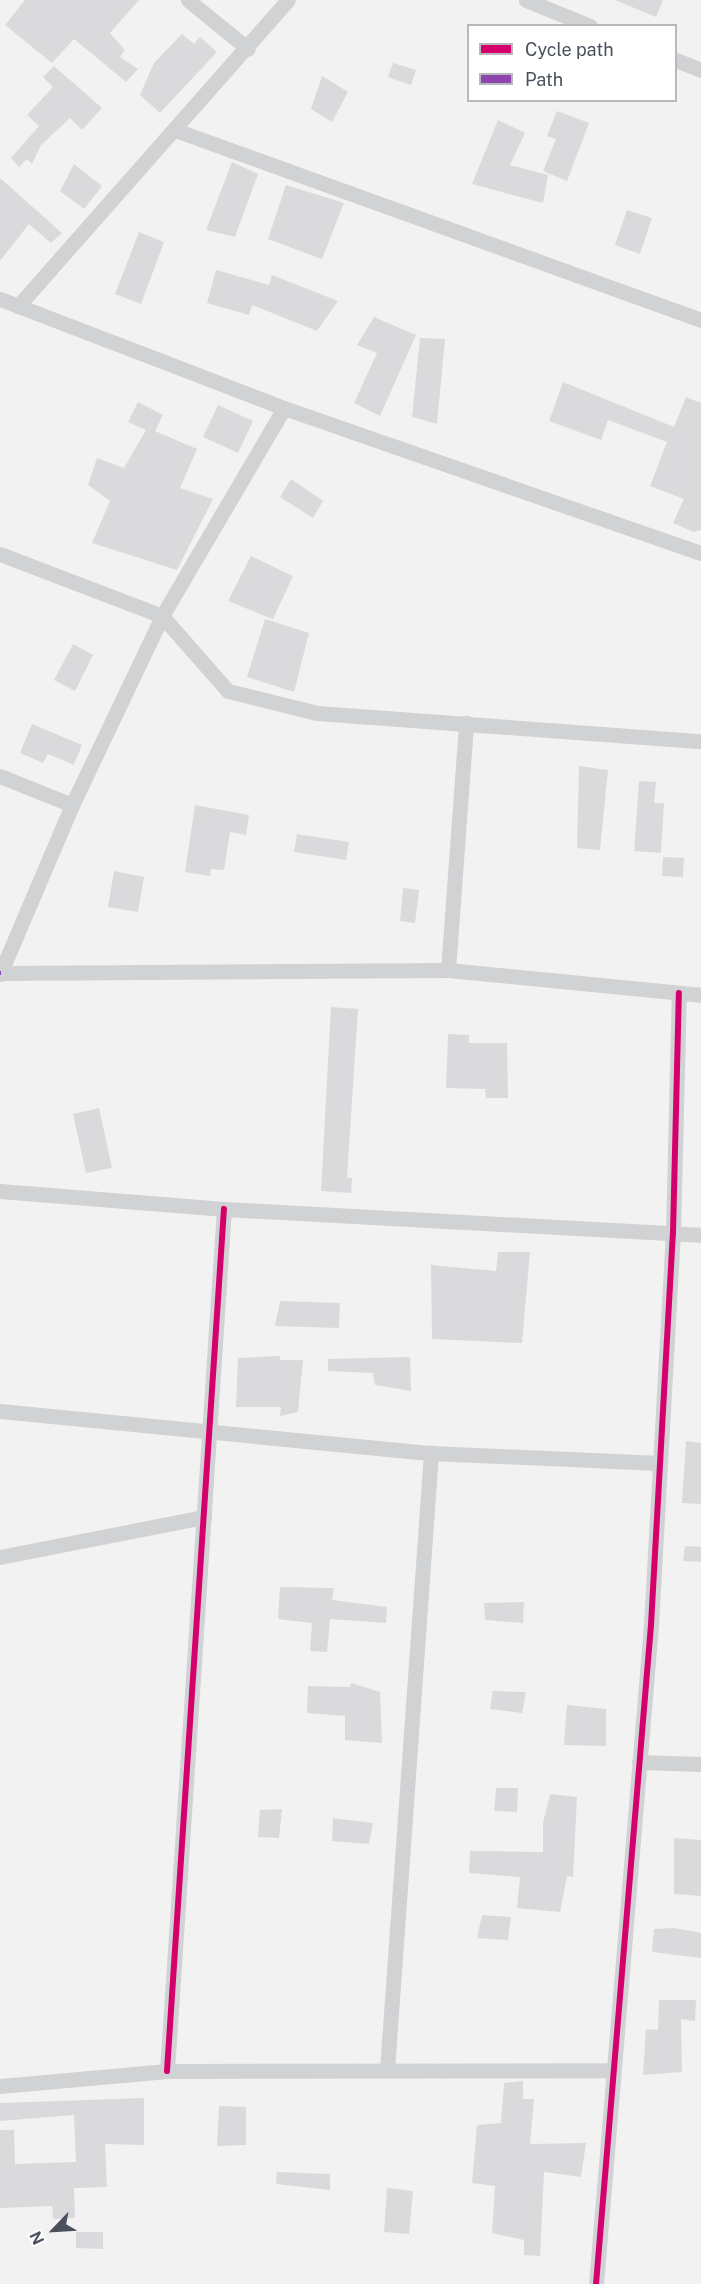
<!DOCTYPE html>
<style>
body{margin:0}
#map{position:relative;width:701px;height:2284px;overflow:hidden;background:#f2f2f2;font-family:"Public Sans",sans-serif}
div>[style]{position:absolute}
.building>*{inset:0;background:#dadadc}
.street>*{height:15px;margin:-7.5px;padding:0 7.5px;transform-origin:7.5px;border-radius:7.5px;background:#d1d2d4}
.quiet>*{height:4.5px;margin-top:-2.25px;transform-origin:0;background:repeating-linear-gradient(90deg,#8e44ad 0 9px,transparent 0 13.5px)}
.cycleway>*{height:6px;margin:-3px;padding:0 3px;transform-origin:3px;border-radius:3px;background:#d6006c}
span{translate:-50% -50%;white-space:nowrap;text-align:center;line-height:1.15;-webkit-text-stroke:4.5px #fff;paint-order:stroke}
.legend{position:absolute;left:467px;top:24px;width:210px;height:78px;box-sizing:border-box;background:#fff;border:2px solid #b7b9be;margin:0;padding:8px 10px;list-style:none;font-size:18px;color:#4a515d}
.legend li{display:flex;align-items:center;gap:12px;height:30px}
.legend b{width:30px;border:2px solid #b7b9be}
.north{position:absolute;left:24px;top:2200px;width:60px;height:60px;-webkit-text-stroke:4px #fff;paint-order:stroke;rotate:245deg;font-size:16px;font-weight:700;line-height:24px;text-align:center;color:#4a515d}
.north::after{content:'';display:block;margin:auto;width:21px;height:27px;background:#4a515d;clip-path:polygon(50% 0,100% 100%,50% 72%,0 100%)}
</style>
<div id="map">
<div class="building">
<div style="clip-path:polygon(25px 0,139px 0,110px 33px,125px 50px,120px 57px,138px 69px,126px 82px,74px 39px,52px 63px,5px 25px)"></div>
<div style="clip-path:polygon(615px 0,663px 0,656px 17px)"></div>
<div style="clip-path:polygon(182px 34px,194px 44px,200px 37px,217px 52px,160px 113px,140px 95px,154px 63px)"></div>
<div style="clip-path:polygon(393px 63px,416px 70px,411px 85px,388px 77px)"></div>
<div style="clip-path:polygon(54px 66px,102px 108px,82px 130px,70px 118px,41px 145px,32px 164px,27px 159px,19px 167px,11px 158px,39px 126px,27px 115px,53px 87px,43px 77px)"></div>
<div style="clip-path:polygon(322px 76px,348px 92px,332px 122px,311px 109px)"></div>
<div style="clip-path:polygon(557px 111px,589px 123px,567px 181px,543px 171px,556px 139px,547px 136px)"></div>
<div style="clip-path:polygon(498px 120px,525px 133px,510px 165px,548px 175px,543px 203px,472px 184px)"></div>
<div style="clip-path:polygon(232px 162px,258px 174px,235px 237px,206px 230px)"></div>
<div style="clip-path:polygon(74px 164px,102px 186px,84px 209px,60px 191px)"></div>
<div style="clip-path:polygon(0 178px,62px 233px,51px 243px,29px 224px,0 261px)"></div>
<div style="clip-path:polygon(286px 185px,344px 203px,322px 259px,268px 239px)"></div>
<div style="clip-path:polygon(627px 210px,652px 218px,640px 254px,615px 245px)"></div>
<div style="clip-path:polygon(139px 232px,164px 242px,141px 304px,115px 294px)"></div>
<div style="clip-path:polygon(216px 270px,269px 285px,272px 275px,338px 301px,317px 331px,252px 305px,249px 315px,207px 303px)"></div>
<div style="clip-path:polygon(374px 317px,416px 335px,380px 416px,354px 403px,377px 353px,357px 345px)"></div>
<div style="clip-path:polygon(420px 338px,445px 339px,437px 424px,412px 417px)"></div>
<div style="clip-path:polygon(563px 382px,674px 427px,686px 397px,701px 403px,701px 530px,694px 532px,673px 523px,684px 499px,650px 486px,667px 442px,608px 420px,601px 440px,549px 421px)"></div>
<div style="clip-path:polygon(138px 402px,163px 415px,155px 431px,197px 449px,180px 488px,213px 499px,177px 570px,92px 543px,110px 501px,88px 485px,97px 458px,124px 468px,146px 430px,128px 422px)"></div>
<div style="clip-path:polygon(218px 405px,253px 421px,238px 453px,203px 437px)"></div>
<div style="clip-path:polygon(291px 479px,323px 501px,313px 518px,280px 497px)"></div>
<div style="clip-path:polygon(251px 556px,293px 576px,273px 619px,228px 601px)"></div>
<div style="clip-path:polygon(265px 619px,309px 633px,294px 692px,247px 677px)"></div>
<div style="clip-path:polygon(73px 644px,93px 655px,75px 691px,54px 680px)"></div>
<div style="clip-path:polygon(32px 724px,82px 745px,74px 765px,48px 754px,43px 763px,20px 753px)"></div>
<div style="clip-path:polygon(579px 766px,608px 770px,600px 850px,577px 848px)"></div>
<div style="clip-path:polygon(639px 781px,656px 782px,654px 803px,664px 803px,661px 853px,634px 851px)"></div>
<div style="clip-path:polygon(195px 805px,249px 815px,246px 835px,230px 832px,224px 870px,211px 869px,210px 876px,185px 872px)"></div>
<div style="clip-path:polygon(297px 834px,349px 842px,346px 860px,294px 852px)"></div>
<div style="clip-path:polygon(663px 857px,684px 858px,683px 877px,662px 876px)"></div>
<div style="clip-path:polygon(114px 871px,144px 877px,138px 912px,108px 907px)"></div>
<div style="clip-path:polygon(403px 888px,419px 890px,415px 923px,400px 921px)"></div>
<div style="clip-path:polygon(331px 1007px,358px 1009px,347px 1178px,352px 1178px,351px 1193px,321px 1191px)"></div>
<div style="clip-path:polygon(448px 1034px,469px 1035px,469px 1043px,507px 1043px,508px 1098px,486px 1098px,485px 1089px,446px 1088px)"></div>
<div style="clip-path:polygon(99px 1108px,112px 1168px,86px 1173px,73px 1114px)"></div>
<div style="clip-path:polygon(498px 1252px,530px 1252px,522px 1343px,432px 1339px,431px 1265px,496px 1271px)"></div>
<div style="clip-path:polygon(280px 1301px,340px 1303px,339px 1328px,275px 1326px)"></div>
<div style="clip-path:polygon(280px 1356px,280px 1360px,303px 1360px,298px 1412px,280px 1416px,281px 1407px,236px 1407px,238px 1358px)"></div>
<div style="clip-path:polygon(410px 1357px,411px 1391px,375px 1385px,373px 1373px,328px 1371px,328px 1359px)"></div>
<div style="clip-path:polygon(686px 1441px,701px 1443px,701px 1504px,682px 1503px)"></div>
<div style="clip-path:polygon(685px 1546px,701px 1547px,701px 1562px,683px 1561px)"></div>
<div style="clip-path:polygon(280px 1587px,334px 1588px,332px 1600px,387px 1607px,386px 1623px,330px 1619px,327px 1652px,310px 1651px,312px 1623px,278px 1619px)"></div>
<div style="clip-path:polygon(524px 1602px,523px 1623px,485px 1620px,484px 1603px)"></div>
<div style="clip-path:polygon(351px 1683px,380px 1692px,382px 1743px,345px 1740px,345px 1716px,307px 1713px,308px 1686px,350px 1687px)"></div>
<div style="clip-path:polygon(493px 1691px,526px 1692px,522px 1713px,490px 1709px)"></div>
<div style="clip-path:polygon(567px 1705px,606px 1709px,606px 1746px,564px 1745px)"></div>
<div style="clip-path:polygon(496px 1788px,518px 1788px,517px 1812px,494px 1811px)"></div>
<div style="clip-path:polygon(550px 1794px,577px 1797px,573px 1877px,567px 1876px,560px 1912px,517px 1908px,520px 1877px,469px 1873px,470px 1851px,543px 1852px,543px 1823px)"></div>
<div style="clip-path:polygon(282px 1809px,279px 1838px,258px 1837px,260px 1810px)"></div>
<div style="clip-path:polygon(333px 1818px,373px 1823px,369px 1844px,332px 1841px)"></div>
<div style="clip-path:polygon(674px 1838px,701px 1840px,701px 1896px,674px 1894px)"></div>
<div style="clip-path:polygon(482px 1915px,511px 1917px,508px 1940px,477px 1938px)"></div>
<div style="clip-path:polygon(674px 1928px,701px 1933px,701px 1958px,652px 1952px,654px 1929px)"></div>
<div style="clip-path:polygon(659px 2000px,696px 2000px,695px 2021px,681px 2019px,682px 2072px,643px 2075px,646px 2029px,658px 2030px)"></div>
<div style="clip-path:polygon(523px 2081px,523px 2099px,534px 2099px,530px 2144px,586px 2143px,581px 2177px,544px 2172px,540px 2256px,524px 2255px,524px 2240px,492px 2233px,495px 2186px,472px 2183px,477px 2125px,501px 2123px,504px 2083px)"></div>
<div style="clip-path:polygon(144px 2098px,144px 2145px,105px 2144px,107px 2187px,74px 2188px,75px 2218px,53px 2219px,52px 2206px,0 2208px,0 2130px,14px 2130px,15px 2164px,76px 2162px,74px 2115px,0 2121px,0 2103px)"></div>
<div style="clip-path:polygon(219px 2106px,246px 2107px,246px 2145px,217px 2146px)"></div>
<div style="clip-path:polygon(277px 2172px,330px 2174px,330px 2190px,276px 2184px)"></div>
<div style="clip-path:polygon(387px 2188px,413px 2191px,409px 2234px,384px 2232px)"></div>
<div style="clip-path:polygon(76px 2232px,103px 2232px,103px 2249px,76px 2248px)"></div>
</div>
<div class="street">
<div style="left:188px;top:0;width:77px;rotate:39.2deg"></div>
<div style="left:526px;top:0;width:69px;rotate:22.1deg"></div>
<div style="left:676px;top:60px;width:27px;rotate:22deg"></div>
<div style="left:178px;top:131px;width:556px;rotate:19.87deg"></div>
<div style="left:0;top:299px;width:304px;rotate:21deg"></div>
<div style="left:284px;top:408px;width:441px;rotate:19.2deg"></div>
<div style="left:18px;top:306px;width:408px;rotate:-48.6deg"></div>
<div style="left:0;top:554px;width:173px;rotate:20.9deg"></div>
<div style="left:162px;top:616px;width:100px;rotate:48.7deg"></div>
<div style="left:228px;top:691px;width:92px;rotate:13.9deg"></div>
<div style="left:317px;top:713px;width:385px;rotate:4.2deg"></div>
<div style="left:0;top:776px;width:78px;rotate:21.9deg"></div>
<div style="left:448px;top:970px;width:248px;rotate:-85.8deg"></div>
<div style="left:1px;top:973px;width:447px;rotate:-0.4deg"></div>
<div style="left:448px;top:970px;width:254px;rotate:5.6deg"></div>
<div style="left:0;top:974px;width:184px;rotate:-66.9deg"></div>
<div style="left:72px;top:805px;width:209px;rotate:-64.5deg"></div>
<div style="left:162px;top:616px;width:241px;rotate:-59.6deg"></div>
<div style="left:0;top:1191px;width:225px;rotate:4.6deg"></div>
<div style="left:224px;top:1209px;width:478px;rotate:3.1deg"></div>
<div style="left:0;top:1411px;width:433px;rotate:5.6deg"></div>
<div style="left:431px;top:1453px;width:229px;rotate:2.5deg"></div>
<div style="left:0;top:1557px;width:208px;rotate:-11.1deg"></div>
<div style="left:639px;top:1762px;width:62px;rotate:1.8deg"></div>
<div style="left:387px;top:2070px;width:619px;rotate:-85.92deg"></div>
<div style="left:167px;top:2071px;width:864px;rotate:-86.22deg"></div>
<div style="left:0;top:2086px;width:168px;rotate:-5.1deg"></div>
<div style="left:167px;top:2071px;width:444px;rotate:-0.1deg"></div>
<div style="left:596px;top:2284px;width:661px;rotate:-85.23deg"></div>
<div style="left:651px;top:1625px;width:393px;rotate:-86.8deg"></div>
<div style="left:673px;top:1233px;width:240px;rotate:-88.6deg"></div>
</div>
<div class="quiet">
<div style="left:0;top:973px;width:1px"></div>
</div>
<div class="cycleway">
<div style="left:167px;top:2071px;width:864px;rotate:-86.22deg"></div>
<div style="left:596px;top:2284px;width:661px;rotate:-85.23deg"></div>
<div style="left:651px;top:1625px;width:393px;rotate:-86.8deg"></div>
<div style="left:673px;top:1233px;width:240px;rotate:-88.6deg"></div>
</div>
<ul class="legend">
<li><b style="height:8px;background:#d6006c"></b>Cycle path</li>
<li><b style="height:8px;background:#8e44ad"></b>Path</li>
</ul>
<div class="north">N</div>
</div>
